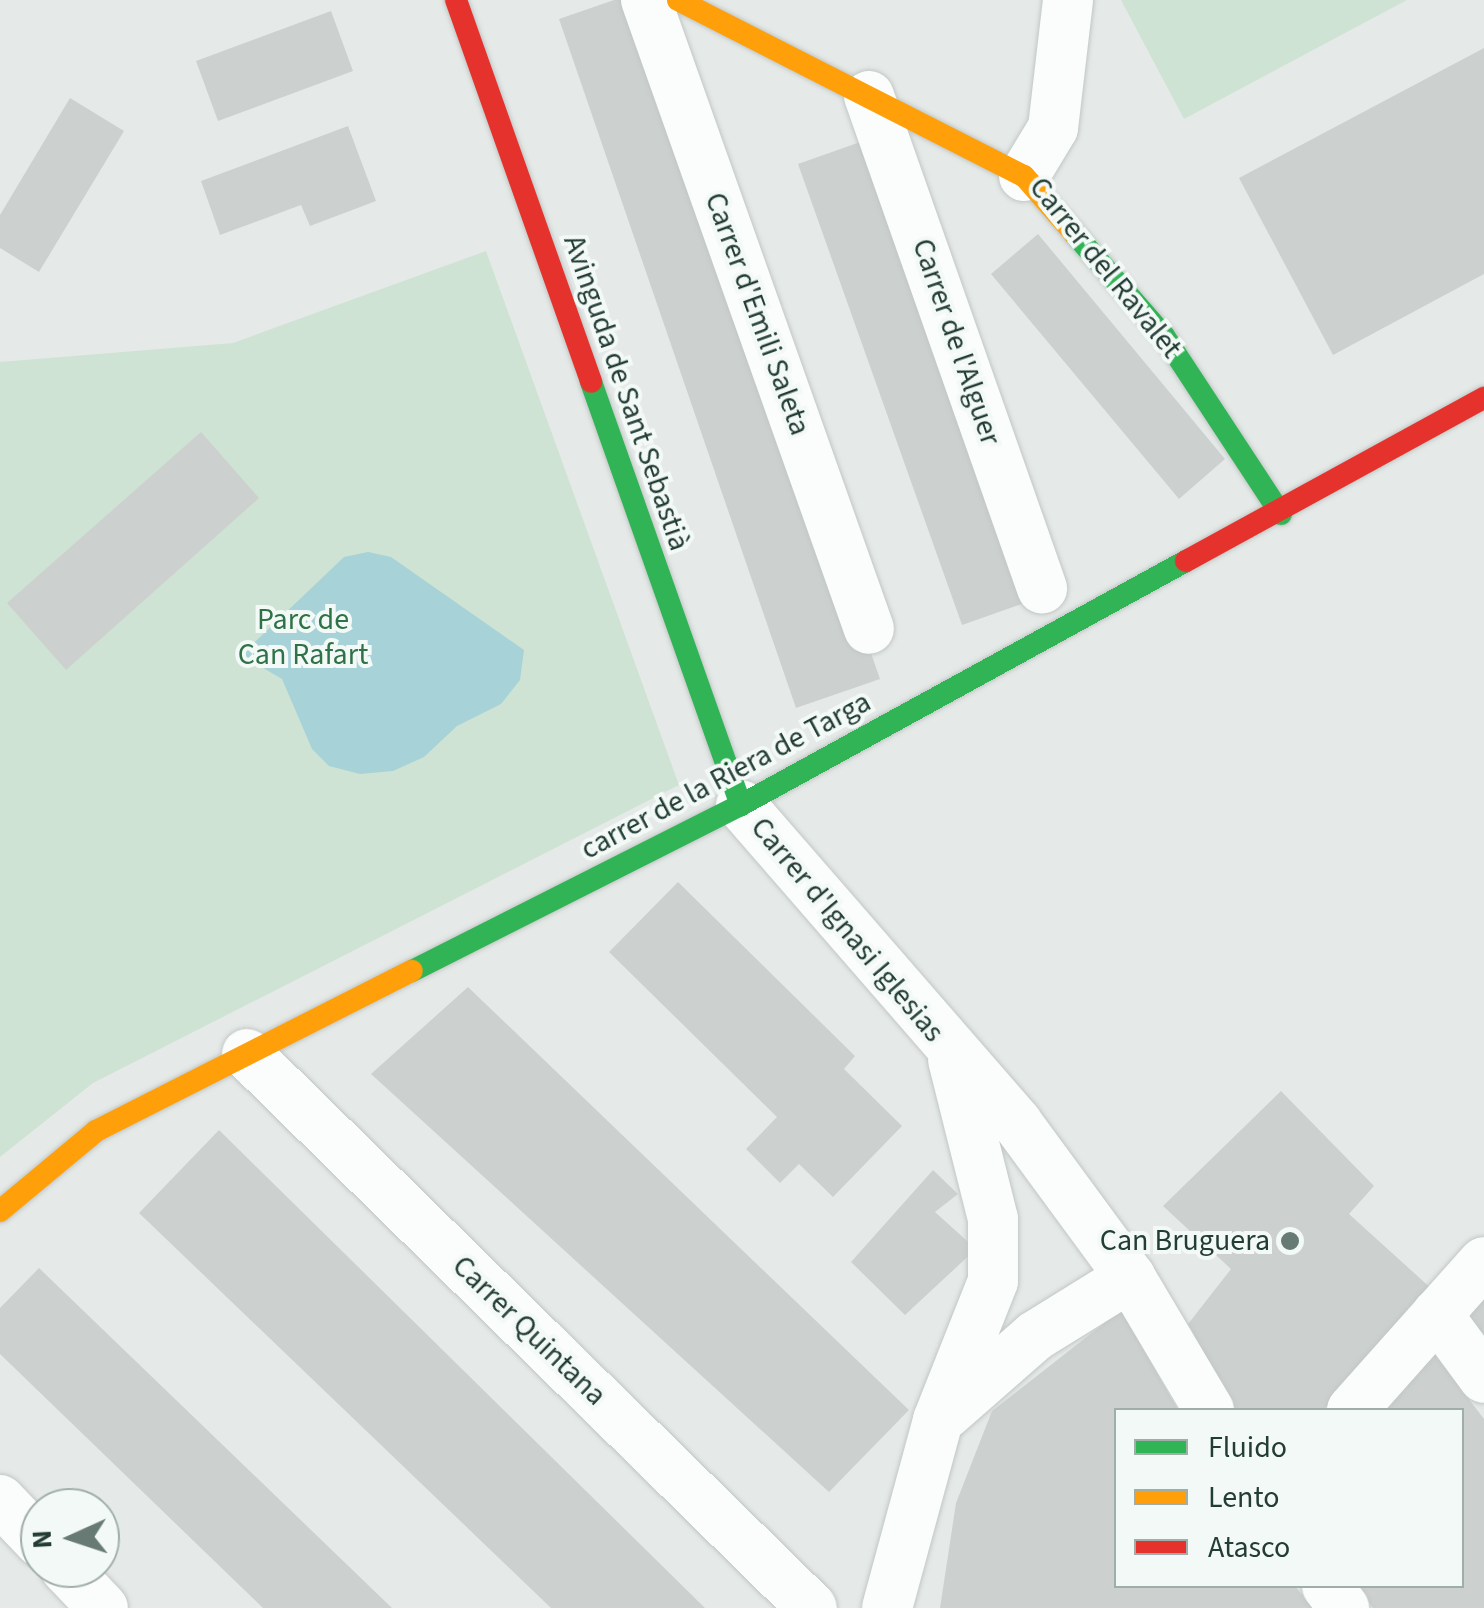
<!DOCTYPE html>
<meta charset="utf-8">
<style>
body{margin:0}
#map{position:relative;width:1484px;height:1608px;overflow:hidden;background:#e5eae8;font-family:"Source Sans 3",sans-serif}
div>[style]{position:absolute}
.green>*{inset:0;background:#cee3d4}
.water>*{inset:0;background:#a7d2d7}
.building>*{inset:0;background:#ccd1cf}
.roads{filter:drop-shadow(0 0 2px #c2c7c5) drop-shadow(0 0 2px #c2c7c5)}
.street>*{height:50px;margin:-25px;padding:0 25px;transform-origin:25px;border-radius:25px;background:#fbfcfc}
.fast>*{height:22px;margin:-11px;padding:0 11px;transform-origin:11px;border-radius:11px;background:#30b455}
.slow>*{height:22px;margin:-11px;padding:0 11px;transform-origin:11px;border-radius:11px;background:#ff9f0a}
.jam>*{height:22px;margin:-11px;padding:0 11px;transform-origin:11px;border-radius:11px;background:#e5322d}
.dots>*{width:28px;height:28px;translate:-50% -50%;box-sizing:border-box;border:5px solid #f3f9f6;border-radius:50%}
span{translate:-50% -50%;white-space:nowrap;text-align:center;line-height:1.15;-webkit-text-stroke:8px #f3f9f6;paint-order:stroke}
.street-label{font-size:30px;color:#233d35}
.park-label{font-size:30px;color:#2e7347}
.poi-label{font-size:30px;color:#233d35}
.right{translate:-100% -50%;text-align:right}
.legend{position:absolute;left:1114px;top:1408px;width:350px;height:180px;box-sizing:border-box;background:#f3f9f6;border:2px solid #a0aea9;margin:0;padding:12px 18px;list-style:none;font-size:30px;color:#233d35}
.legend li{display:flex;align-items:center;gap:20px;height:50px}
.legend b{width:50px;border:2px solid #a0aea9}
.north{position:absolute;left:20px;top:1488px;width:100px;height:100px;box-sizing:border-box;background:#f3f9f6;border:2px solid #a0aea9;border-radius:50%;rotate:267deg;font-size:28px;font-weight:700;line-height:40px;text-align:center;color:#233d35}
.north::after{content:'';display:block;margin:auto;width:35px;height:45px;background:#677a74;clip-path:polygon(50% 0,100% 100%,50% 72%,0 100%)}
</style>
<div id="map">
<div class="green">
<div style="clip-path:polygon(1121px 0,1407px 0,1184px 119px)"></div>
<div style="clip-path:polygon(486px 251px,679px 785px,93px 1083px,0 1157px,0 362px,233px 343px)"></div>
</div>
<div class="water">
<div style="clip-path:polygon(368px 552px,391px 557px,524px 650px,520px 680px,501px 704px,457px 726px,424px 757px,393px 771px,360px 774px,329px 766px,312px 749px,282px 679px,241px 655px,344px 557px)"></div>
</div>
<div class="building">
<div style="clip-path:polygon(614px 0,645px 0,880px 679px,796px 708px,559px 19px)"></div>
<div style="clip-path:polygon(331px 11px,353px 71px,218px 121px,196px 61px)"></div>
<div style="clip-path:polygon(1484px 48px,1484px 274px,1333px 355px,1239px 178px)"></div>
<div style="clip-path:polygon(70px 98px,124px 131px,39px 272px,0 248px,0 215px)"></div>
<div style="clip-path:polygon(348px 126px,376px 201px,310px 226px,301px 205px,220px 235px,201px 181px)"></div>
<div style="clip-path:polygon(880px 135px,1044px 596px,962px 625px,798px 164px)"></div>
<div style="clip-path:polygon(1038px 234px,1225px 459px,1179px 499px,991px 274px)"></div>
<div style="clip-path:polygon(201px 432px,259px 498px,66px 670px,7px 603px)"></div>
<div style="clip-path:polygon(678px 882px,855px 1056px,844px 1069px,902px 1126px,833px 1197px,799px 1164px,780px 1183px,746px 1149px,777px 1117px,609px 952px)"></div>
<div style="clip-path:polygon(468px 987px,909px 1410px,829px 1492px,371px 1074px)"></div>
<div style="clip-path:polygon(1281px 1091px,1374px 1186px,1349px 1214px,1434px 1291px,1323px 1410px,1235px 1410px,1188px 1324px,1231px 1269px,1163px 1206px)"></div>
<div style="clip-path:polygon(219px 1130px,705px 1608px,551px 1608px,139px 1213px)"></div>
<div style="clip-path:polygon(933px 1170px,958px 1194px,935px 1212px,976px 1249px,905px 1315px,851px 1262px)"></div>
<div style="clip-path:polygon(39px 1268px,392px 1608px,263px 1608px,0 1354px,0 1308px)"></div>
<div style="clip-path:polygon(1484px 1292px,1484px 1360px,1457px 1325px)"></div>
<div style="clip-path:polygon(1121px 1310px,1178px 1410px,1116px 1410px,1116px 1586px,1295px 1586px,1313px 1608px,940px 1608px,956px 1503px,992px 1411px)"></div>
<div style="clip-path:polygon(1432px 1351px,1484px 1419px,1484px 1608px,1373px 1608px,1356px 1586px,1462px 1586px,1462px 1410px,1386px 1410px)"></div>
</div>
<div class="roads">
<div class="street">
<div style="left:646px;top:0;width:667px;rotate:70.48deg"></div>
<div style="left:869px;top:96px;width:522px;rotate:70.63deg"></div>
<div style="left:1024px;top:176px;width:56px;rotate:-58.9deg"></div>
<div style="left:1053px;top:128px;width:129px;rotate:-83.3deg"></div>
<div style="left:741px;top:805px;width:421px;rotate:49deg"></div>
<div style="left:1017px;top:1123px;width:191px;rotate:53.7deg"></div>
<div style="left:1130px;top:1277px;width:155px;rotate:59.3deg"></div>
<div style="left:247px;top:1054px;width:791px;rotate:44.44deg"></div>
<div style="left:1437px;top:1314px;width:79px;rotate:53.7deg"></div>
<div style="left:1352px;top:1410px;width:198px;rotate:-48.3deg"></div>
<div style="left:946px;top:1414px;width:118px;rotate:-41.2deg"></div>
<div style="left:1035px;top:1336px;width:112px;rotate:-31.8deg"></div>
<div style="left:0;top:1500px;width:58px;rotate:46.4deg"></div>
<div style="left:65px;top:1568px;width:55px;rotate:46.5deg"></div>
<div style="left:1327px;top:1586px;width:28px;rotate:52deg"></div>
<div style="left:887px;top:1608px;width:195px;rotate:-74.8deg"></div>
<div style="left:938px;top:1420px;width:149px;rotate:-68.4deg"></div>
<div style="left:993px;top:1281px;width:62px;rotate:-90deg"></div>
<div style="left:993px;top:1219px;width:164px;rotate:-104.1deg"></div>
</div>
<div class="fast">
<div style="left:1074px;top:233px;width:137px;rotate:48.9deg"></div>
<div style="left:1164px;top:336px;width:213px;rotate:56.7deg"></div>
<div style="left:591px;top:382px;width:449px;rotate:70.5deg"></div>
<div style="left:412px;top:971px;width:369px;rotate:-26.8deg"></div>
<div style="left:741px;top:805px;width:508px;rotate:-28.74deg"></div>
</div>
<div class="slow">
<div style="left:678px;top:0;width:388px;rotate:27deg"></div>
<div style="left:1024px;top:176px;width:76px;rotate:48.7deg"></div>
<div style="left:0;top:1211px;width:125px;rotate:-39.8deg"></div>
<div style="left:96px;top:1131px;width:354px;rotate:-26.9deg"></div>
</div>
<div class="jam">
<div style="left:456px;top:0;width:405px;rotate:70.5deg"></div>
<div style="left:1186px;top:561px;width:340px;rotate:-28.7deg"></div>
</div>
</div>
<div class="dots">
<div style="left:1290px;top:1241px;background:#677a74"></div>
</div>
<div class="street-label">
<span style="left:1105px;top:268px;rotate:51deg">Carrer del Ravalet</span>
<span style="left:757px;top:314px;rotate:70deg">Carrer d'Emili Saleta</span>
<span style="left:956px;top:342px;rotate:71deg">Carrer de l'Alguer</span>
<span style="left:626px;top:393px;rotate:71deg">Avinguda de Sant Sebastià</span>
<span style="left:726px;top:776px;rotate:-28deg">carrer de la Riera de Targa</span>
<span style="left:847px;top:930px;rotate:50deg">Carrer d'Ignasi Iglesias</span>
<span style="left:529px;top:1331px;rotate:44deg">Carrer Quintana</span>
</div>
<div class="park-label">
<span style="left:303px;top:637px">Parc de<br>Can Rafart</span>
</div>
<div class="poi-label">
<span class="right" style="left:1270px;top:1241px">Can Bruguera</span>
</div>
<ul class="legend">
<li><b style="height:12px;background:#30b455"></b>Fluido</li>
<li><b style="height:12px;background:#ff9f0a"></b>Lento</li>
<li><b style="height:12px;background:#e5322d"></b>Atasco</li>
</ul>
<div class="north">N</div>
</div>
